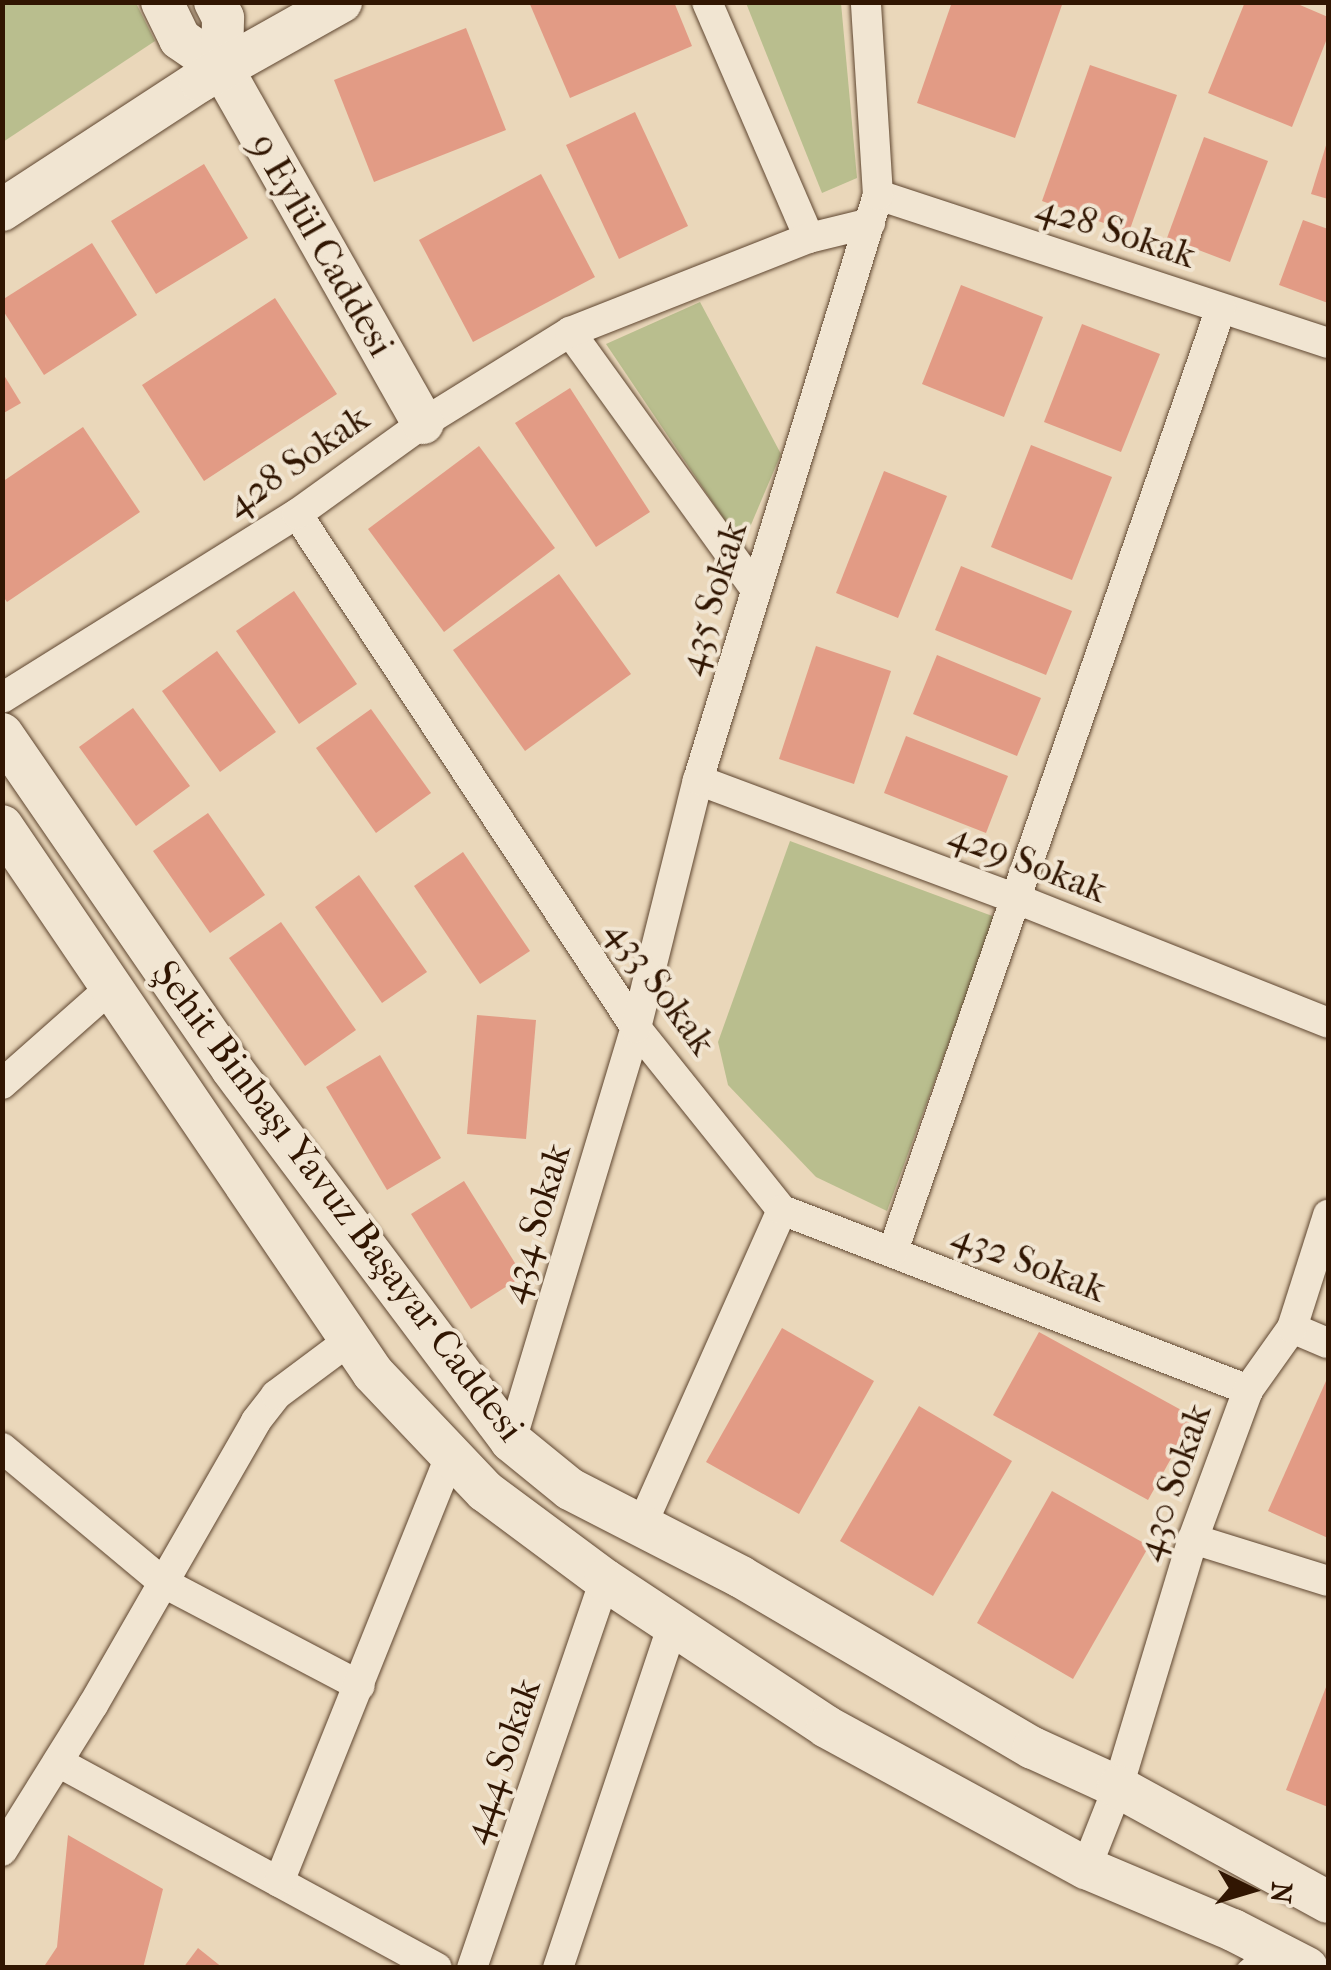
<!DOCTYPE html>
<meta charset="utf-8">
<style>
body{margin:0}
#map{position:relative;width:1331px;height:1970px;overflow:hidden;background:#ead7ba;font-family:"IM FELL French Canon",serif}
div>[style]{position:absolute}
.green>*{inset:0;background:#b9be8e}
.building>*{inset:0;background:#e29b85}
.roads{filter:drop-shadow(0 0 2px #5f4630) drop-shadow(0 0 2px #5f4630)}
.lane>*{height:15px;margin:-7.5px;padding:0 7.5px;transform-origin:7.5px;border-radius:7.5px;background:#f1e5d2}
.street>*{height:30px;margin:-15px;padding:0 15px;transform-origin:15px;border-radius:15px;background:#f1e5d2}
.secondary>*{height:42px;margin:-21px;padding:0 21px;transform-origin:21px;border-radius:21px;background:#f1e5d2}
span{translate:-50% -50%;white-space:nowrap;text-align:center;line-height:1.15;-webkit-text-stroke:8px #f1e5d2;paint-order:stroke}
.street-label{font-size:38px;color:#311602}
.frame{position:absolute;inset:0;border:5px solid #311602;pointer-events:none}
.north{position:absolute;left:1201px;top:1840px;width:100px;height:100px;-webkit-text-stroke:8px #f1e5d2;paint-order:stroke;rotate:95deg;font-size:28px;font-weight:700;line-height:40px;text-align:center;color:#311602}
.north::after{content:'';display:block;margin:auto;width:35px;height:45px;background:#311602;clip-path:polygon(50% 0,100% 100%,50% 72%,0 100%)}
</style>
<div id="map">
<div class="green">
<div style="clip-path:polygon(3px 2px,136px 3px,155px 41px,3px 142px)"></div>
<div style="clip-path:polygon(746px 3px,841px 3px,857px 178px,822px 193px)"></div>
<div style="clip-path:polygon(700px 302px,781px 454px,742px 546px,606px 344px)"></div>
<div style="clip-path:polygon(790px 841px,995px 917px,887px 1211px,816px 1177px,728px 1085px,718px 1042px)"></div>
</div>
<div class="building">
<div style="clip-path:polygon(529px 2px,674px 2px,692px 46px,570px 98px)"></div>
<div style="clip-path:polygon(952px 2px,1063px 2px,1015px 138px,917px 103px)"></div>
<div style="clip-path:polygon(1245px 2px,1293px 2px,1328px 17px,1328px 36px,1292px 127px,1208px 93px)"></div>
<div style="clip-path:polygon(466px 28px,506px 130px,374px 182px,334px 80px)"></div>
<div style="clip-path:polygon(1090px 65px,1177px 95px,1129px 232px,1042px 201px)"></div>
<div style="clip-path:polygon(635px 112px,688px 226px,619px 259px,566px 145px)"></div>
<div style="clip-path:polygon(1204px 137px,1268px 161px,1230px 262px,1167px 238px)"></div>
<div style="clip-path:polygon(1328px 139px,1328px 199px,1311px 194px)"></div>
<div style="clip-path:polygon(204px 164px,248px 238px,156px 294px,111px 221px)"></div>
<div style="clip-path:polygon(541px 174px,595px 277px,473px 342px,419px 240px)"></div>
<div style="clip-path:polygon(1303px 220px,1328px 229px,1328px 303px,1279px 285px)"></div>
<div style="clip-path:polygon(92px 243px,137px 315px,44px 375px,2px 309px,2px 300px)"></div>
<div style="clip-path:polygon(961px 285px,1043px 317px,1004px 417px,922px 384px)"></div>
<div style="clip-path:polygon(275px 298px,337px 394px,204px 481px,142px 385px)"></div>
<div style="clip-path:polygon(1082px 324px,1160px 354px,1121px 452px,1044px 422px)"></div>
<div style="clip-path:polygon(2px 372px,21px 403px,2px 414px)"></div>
<div style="clip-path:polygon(570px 388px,650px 512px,596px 547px,515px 423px)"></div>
<div style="clip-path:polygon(83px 427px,140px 512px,7px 602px,2px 595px,2px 482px)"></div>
<div style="clip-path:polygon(1031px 445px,1112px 477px,1072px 580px,991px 547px)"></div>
<div style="clip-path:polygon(479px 446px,555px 548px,444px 632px,368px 529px)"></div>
<div style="clip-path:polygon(884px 471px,947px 496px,898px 618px,836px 593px)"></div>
<div style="clip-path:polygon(961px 566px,1072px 611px,1046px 675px,935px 630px)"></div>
<div style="clip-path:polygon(559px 574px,631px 674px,525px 751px,453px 650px)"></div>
<div style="clip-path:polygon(294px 591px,357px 684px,299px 724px,236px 631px)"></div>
<div style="clip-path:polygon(816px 646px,891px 671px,854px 784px,779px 759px)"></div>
<div style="clip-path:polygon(217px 651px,276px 732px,220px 772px,162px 691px)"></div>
<div style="clip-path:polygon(937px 655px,1041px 698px,1017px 756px,913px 714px)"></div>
<div style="clip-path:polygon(133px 708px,190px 786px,136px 826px,79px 747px)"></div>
<div style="clip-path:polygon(371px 709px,431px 793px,376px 833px,316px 748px)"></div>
<div style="clip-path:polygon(906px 736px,1008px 776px,986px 833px,884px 793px)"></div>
<div style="clip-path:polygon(208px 813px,265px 895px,210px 933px,153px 851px)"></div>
<div style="clip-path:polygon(463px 852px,530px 951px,480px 984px,414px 886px)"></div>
<div style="clip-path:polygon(359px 875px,427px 972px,382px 1003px,315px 907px)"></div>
<div style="clip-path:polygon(281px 922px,356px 1030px,305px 1066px,229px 958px)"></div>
<div style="clip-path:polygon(477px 1015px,536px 1020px,526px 1139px,467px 1134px)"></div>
<div style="clip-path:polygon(380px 1055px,441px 1158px,387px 1190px,326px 1087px)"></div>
<div style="clip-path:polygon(464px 1181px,523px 1276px,471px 1309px,411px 1214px)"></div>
<div style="clip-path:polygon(782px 1328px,874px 1381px,799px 1514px,706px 1462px)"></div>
<div style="clip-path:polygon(1039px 1332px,1194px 1417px,1148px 1500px,993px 1415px)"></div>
<div style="clip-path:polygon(1326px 1381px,1328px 1383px,1328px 1538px,1268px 1511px)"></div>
<div style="clip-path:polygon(919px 1406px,1012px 1461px,933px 1596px,840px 1541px)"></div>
<div style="clip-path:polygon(1052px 1491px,1149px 1546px,1073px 1679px,977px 1623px)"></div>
<div style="clip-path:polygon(1328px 1682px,1328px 1807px,1286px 1790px)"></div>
<div style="clip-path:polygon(68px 1835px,163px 1889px,143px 1968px,43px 1968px,57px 1947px)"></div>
<div style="clip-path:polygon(198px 1948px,223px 1968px,183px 1968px)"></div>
</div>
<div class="roads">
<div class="lane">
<div style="left:1244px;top:1968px;width:28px;rotate:-41deg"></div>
</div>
<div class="street">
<div style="left:707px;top:2px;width:257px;rotate:66.6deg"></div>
<div style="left:878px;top:195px;width:474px;rotate:18.2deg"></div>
<div style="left:570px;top:332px;width:318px;rotate:54.2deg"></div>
<div style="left:297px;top:514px;width:616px;rotate:56.59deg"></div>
<div style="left:636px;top:1028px;width:233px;rotate:51.3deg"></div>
<div style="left:782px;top:1210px;width:346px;rotate:114deg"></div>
<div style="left:2px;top:698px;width:348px;rotate:-32deg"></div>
<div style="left:297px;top:514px;width:155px;rotate:-35.8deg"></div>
<div style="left:423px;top:423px;width:173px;rotate:-31.8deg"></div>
<div style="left:570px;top:332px;width:257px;rotate:-21.5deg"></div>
<div style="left:809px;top:238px;width:63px;rotate:-13.8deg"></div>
<div style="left:698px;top:780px;width:340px;rotate:20.5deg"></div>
<div style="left:1017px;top:899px;width:335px;rotate:21.7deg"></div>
<div style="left:2px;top:1084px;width:149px;rotate:-41.5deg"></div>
<div style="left:782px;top:1210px;width:500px;rotate:21.1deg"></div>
<div style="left:893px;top:1251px;width:998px;rotate:-70.82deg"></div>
<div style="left:1292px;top:1328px;width:39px;rotate:23deg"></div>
<div style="left:511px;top:1441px;width:432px;rotate:-73.2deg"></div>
<div style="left:636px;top:1028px;width:256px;rotate:-76deg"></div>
<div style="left:698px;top:780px;width:612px;rotate:-72.9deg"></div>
<div style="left:878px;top:195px;width:193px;rotate:-93.6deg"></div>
<div style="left:2px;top:1448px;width:211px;rotate:39.8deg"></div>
<div style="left:164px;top:1583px;width:221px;rotate:27.7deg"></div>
<div style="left:1193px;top:1539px;width:141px;rotate:17.3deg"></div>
<div style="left:58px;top:1762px;width:431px;rotate:28.5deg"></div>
<div style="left:2px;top:1851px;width:172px;rotate:-58.1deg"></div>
<div style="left:93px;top:1705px;width:327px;rotate:-60.1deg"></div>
<div style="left:256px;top:1421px;width:33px;rotate:-52deg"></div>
<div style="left:276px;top:1395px;width:94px;rotate:-36.7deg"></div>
<div style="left:1086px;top:1868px;width:87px;rotate:-68.4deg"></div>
<div style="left:1118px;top:1787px;width:259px;rotate:-73.2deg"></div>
<div style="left:1193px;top:1539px;width:159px;rotate:-69.7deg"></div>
<div style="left:1248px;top:1390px;width:76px;rotate:-54.6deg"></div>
<div style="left:1292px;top:1328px;width:119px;rotate:-72.3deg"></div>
<div style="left:279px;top:1882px;width:459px;rotate:-68.1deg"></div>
<div style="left:472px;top:1968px;width:410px;rotate:-71.1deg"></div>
<div style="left:558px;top:1968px;width:362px;rotate:-71.5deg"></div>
</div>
<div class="secondary">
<div style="left:162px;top:2px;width:41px;rotate:64.1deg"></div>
<div style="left:180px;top:39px;width:51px;rotate:34.6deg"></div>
<div style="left:222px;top:68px;width:408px;rotate:60.5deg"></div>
<div style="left:215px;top:2px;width:18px;rotate:63deg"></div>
<div style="left:223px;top:18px;width:50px;rotate:91.1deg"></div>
<div style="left:2px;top:210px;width:236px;rotate:-33.1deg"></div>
<div style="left:200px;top:81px;width:162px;rotate:-29.3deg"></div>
<div style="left:2px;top:734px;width:406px;rotate:55.5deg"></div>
<div style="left:232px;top:1069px;width:465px;rotate:53.1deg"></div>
<div style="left:511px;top:1441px;width:76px;rotate:39.1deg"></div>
<div style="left:570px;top:1489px;width:192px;rotate:27.2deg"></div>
<div style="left:741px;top:1577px;width:338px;rotate:30.4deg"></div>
<div style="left:1033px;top:1748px;width:94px;rotate:24.6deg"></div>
<div style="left:1118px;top:1787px;width:239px;rotate:28.7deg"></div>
<div style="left:2px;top:826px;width:661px;rotate:55.85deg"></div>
<div style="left:373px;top:1373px;width:163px;rotate:46.5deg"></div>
<div style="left:485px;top:1491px;width:149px;rotate:36.6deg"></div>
<div style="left:605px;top:1580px;width:266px;rotate:33.5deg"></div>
<div style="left:827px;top:1727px;width:295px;rotate:28.6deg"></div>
<div style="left:1086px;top:1868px;width:160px;rotate:22.9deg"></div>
<div style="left:1233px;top:1930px;width:83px;rotate:27.2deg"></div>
</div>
</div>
<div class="street-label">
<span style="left:1116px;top:231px;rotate:18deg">428 Sokak</span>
<span style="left:322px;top:245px;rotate:60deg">9 Eylül Caddesi</span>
<span style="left:297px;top:461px;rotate:-35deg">428 Sokak</span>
<span style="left:712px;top:598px;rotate:-73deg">435 Sokak</span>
<span style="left:1028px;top:862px;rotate:21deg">429 Sokak</span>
<span style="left:661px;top:987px;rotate:54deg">433 Sokak</span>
<span style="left:338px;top:1201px;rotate:53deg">Şehit Binbaşı Yavuz Başayar Caddesi</span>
<span style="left:535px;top:1223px;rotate:-73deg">434 Sokak</span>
<span style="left:1029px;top:1262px;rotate:21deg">432 Sokak</span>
<span style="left:1173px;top:1482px;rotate:-71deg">430 Sokak</span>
<span style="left:501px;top:1761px;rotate:-71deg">444 Sokak</span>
</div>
<div class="frame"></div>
<div class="north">N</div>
</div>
